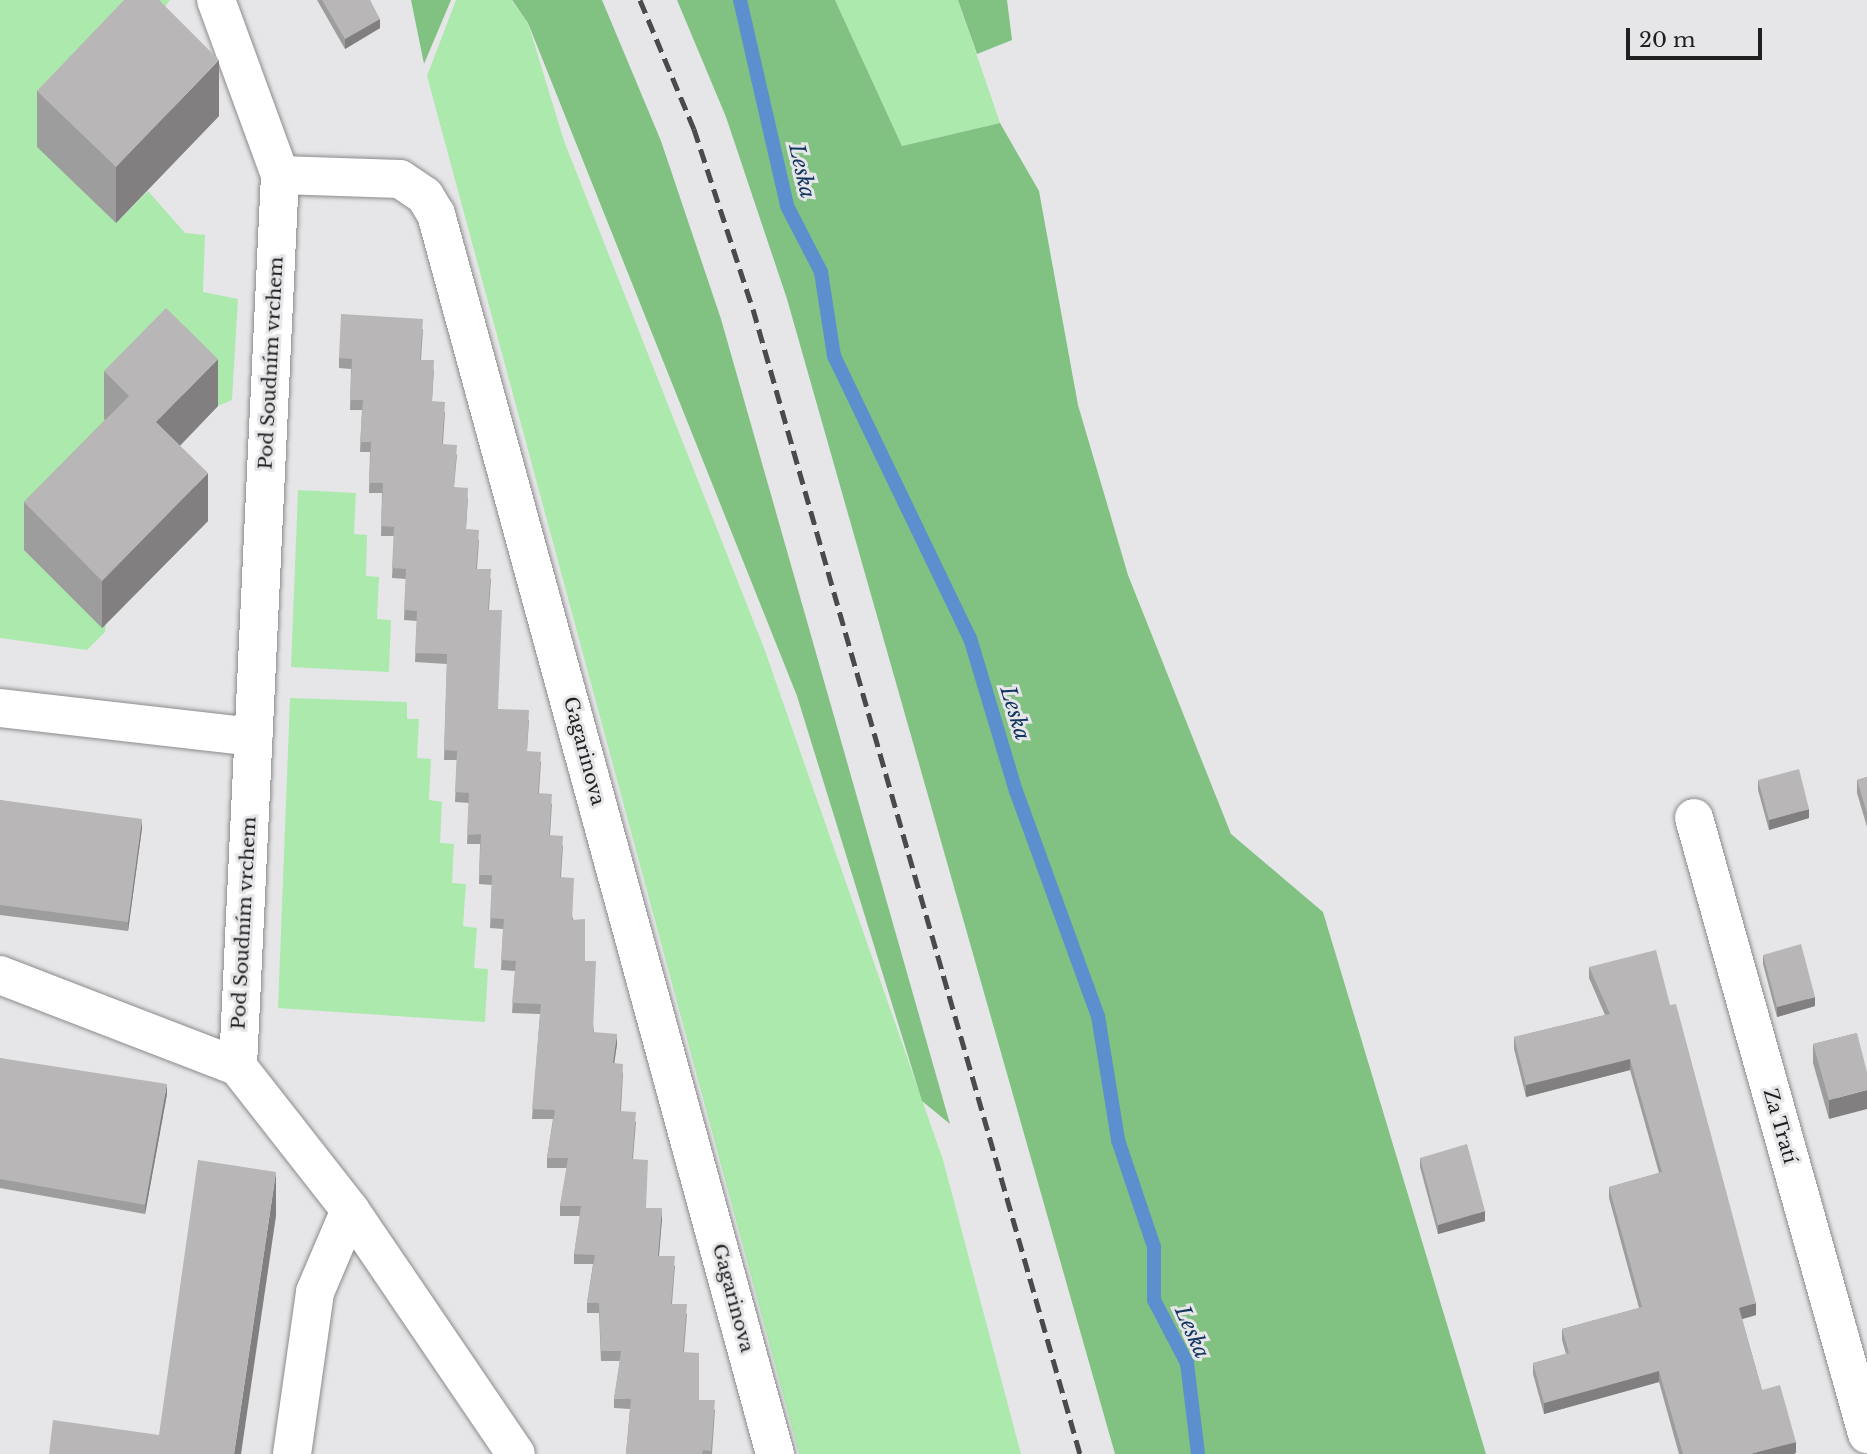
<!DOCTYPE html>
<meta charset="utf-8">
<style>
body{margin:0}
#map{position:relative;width:1867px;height:1454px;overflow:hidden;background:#e6e6e9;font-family:"Libre Baskerville",serif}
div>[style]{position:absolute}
.green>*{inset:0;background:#ace9ad}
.forest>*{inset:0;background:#81c283}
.stream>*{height:14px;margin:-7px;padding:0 7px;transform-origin:7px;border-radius:7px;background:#5b8fce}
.roads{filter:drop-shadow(0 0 2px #8b8b8d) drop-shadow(0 0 2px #8b8b8d)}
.street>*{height:38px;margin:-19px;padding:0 19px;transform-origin:19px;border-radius:19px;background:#fff}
.rail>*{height:5px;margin-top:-2.5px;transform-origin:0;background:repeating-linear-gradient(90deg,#4a4a4b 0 14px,transparent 0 21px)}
.wall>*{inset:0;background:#9e9d9d}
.shaded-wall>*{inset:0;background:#817f80}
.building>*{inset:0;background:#b8b6b7}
span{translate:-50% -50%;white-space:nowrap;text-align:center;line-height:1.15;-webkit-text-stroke:6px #e6e6e9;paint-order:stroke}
.street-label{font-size:19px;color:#202021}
.water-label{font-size:21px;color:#113660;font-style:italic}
.scale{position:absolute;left:1626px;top:28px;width:136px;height:32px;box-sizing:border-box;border:4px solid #202021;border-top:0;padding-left:9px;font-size:21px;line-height:24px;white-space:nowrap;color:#202021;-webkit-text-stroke:5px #e6e6e9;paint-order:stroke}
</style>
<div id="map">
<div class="green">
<div style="clip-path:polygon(0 0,170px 0,141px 38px,116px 223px,148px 191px,185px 233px,205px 235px,203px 292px,238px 299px,232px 400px,218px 406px,166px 356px,129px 444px,105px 632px,87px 650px,0 638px)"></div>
<div style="clip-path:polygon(456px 0,511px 0,528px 23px,564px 141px,764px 648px,943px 1160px,1021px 1454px,799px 1454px,427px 76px)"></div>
<div style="clip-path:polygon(835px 0,958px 0,1000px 123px,902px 146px)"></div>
<div style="clip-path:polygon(298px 490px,356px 493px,354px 534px,367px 535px,366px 576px,379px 577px,377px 619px,391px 620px,389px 672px,291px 667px)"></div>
<div style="clip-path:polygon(290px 698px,407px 702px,407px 719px,419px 719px,417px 758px,431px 759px,429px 800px,442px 802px,440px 843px,454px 844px,452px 883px,466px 884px,463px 926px,477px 928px,474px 968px,488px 969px,485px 1022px,278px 1008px)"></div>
</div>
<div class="forest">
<div style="clip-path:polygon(411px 0,451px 0,424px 64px)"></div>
<div style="clip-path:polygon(512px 0,602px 0,661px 141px,721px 319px,950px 1124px,922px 1101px,797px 696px,528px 23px)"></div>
<div style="clip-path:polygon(677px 0,835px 0,902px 146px,1000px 123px,1039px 191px,1078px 405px,1128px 575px,1231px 834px,1323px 912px,1486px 1454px,1115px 1454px,787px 299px,726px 117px)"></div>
<div style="clip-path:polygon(958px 0,1007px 0,1012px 40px,977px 54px)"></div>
</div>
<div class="stream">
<div style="left:740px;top:0;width:211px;rotate:77.1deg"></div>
<div style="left:787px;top:206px;width:74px;rotate:62.7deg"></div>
<div style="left:821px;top:272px;width:85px;rotate:81.2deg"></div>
<div style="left:834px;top:356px;width:313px;rotate:64.3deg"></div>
<div style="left:970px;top:638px;width:160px;rotate:73.3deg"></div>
<div style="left:1016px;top:791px;width:239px;rotate:70deg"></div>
<div style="left:1098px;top:1016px;width:126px;rotate:80.8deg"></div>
<div style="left:1118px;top:1140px;width:113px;rotate:71.4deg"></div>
<div style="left:1154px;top:1247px;width:53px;rotate:90deg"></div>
<div style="left:1154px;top:1300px;width:71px;rotate:62.4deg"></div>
<div style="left:1187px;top:1363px;width:92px;rotate:83.1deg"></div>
</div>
<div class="roads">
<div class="street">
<div style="left:216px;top:0;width:186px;rotate:69.9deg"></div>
<div style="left:280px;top:175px;width:893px;rotate:92.7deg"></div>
<div style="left:280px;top:175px;width:120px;rotate:1.9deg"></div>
<div style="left:400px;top:179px;width:30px;rotate:34deg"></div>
<div style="left:425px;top:196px;width:21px;rotate:59deg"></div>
<div style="left:436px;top:214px;width:1286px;rotate:74.71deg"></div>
<div style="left:0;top:708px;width:255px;rotate:6.5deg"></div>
<div style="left:1694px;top:818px;width:640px;rotate:74.31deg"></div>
<div style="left:0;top:975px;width:255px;rotate:21.1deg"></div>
<div style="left:238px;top:1067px;width:182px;rotate:51.9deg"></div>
<div style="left:350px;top:1210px;width:295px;rotate:55.8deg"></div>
<div style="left:292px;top:1454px;width:164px;rotate:-81.9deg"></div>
<div style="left:315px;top:1292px;width:89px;rotate:-66.9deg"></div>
</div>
</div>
<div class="rail">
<div style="left:640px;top:0;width:140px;rotate:67.3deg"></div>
<div style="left:694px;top:129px;width:189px;rotate:71.9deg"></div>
<div style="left:753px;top:309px;width:1191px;rotate:74.06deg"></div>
</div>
<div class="wall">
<div style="clip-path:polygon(317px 0,370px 0,380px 28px,345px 49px)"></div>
<div style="clip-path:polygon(37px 91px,219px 116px,116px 223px,37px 147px)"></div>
<div style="clip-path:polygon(423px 329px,421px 360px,434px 370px,432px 401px,445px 412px,443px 444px,457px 455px,454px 487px,468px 498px,466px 529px,479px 540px,477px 569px,491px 579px,489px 610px,498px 709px,529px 720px,527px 751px,541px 762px,539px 793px,552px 804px,550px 835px,563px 846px,561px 877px,585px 961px,594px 1032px,617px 1044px,614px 1063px,623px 1073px,621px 1111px,636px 1122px,633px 1159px,646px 1208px,662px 1218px,659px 1256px,675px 1266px,672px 1304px,687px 1314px,684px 1352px,699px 1400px,715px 1410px,712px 1454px,626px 1454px,630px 1409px,614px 1408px,614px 1399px,620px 1361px,601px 1361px,599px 1313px,587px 1313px,587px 1303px,593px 1264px,574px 1264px,574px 1254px,580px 1216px,560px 1216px,560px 1206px,567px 1168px,547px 1168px,547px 1158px,553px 1119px,532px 1119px,540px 1014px,512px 1013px,515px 971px,501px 970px,503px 929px,490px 928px,492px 885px,479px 884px,480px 844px,467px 844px,469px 803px,455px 802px,457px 760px,444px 760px,447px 664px,415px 662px,417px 621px,404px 620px,406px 579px,392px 578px,394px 536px,381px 536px,382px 493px,369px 493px,370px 452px,360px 452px,362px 410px,350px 410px,351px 369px,339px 368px,339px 358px)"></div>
<div style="clip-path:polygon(104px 371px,218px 406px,180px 446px,208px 521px,102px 628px,24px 550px,24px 502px,105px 420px,104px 419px)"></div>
<div style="clip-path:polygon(1867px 777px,1867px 827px,1857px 793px,1857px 780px)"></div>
<div style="clip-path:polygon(1758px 780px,1809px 818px,1769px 830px,1758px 790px)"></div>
<div style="clip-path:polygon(0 800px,142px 828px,128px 931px,0 915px)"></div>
<div style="clip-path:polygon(1763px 955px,1815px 1006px,1777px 1017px,1763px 964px)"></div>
<div style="clip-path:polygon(1589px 967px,1670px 1005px,1756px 1315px,1742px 1319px,1762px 1390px,1796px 1453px,1679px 1454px,1659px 1382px,1544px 1414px,1533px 1374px,1533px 1363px,1566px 1354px,1562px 1340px,1562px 1329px,1639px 1308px,1609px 1198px,1609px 1187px,1659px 1173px,1630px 1070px,1526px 1097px,1514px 1049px,1514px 1037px,1605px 1015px,1589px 978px)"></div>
<div style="clip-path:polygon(1857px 1033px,1829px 1119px,1813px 1063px,1813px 1044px)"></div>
<div style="clip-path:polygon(0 1058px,167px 1094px,145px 1214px,0 1188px)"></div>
<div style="clip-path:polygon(1420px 1158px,1485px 1221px,1438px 1234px,1420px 1167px)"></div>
</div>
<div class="shaded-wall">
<div style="clip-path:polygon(380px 19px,380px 28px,345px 49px,345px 39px)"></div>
<div style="clip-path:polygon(219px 60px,219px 116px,116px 223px,116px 167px)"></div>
<div style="clip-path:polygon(218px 359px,218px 406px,156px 470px,156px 422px)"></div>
<div style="clip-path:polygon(208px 473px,208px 521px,102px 628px,102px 581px)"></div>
<div style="clip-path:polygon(1809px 809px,1809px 818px,1769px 830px,1769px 820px)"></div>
<div style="clip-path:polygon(142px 819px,142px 828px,128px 931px,128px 922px)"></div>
<div style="clip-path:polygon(1815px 997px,1815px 1006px,1777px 1017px,1777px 1007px)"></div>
<div style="clip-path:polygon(617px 1034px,617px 1044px,613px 1072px,613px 1063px)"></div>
<div style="clip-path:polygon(1630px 1059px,1630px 1070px,1526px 1097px,1526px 1085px)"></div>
<div style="clip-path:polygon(167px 1084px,167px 1094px,145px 1214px,145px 1205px)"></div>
<div style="clip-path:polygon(1867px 1090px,1867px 1109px,1829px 1119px,1829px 1100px)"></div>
<div style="clip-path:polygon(276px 1172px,276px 1216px,241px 1454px,234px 1454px)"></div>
<div style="clip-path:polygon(662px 1208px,662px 1218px,658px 1266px,658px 1256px)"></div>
<div style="clip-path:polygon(1485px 1211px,1485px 1221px,1438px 1234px,1438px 1225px)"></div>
<div style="clip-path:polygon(1756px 1303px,1756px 1315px,1739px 1320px,1739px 1308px)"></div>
<div style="clip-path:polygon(1659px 1371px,1659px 1382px,1544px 1414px,1544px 1403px)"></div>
<div style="clip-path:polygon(1796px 1442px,1796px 1453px,1794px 1454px,1750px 1454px)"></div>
</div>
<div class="building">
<div style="clip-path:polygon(124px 0,159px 0,219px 60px,116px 167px,37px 91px)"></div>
<div style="clip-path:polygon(322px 0,370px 0,380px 19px,345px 39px)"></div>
<div style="clip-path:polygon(166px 308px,218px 359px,156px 422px,208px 473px,102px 581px,24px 502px,129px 396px,104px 371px)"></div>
<div style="clip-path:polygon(341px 314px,423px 319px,420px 360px,434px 360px,432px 401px,445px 402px,442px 444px,457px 445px,454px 487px,468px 488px,466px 529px,479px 530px,476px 569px,491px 569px,488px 610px,502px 610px,498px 709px,529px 710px,527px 751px,541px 752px,538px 793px,552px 794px,549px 835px,563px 836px,560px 877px,574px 878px,572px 920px,585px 919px,585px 961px,596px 961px,593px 1032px,617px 1034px,613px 1063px,623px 1064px,620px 1111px,636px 1112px,632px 1159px,648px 1160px,646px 1208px,662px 1208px,658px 1256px,675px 1256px,671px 1304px,687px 1304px,683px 1352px,699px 1353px,699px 1400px,715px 1400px,711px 1451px,703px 1450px,702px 1454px,626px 1454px,631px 1399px,614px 1399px,621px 1351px,601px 1351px,599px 1303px,587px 1303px,595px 1255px,574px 1254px,581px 1206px,560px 1206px,568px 1158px,547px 1158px,555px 1110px,532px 1109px,541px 1004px,512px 1003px,516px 961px,501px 960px,504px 919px,490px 918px,492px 875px,479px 875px,481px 834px,467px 835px,469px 793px,455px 792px,457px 751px,444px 750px,447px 654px,415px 653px,417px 611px,404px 610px,406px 569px,392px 568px,394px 527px,381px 526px,383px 483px,369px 483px,371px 442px,360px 442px,363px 400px,350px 400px,352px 359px,339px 358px)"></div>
<div style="clip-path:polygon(1799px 769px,1809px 809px,1769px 820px,1758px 780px)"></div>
<div style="clip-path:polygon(1867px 777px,1867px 813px,1857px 780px)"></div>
<div style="clip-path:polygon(0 800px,142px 819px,128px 922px,0 905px)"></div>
<div style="clip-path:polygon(1801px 944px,1815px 997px,1777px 1007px,1763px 955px)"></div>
<div style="clip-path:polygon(1656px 950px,1670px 1005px,1676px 1004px,1756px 1303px,1739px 1308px,1762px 1390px,1780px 1385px,1796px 1442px,1750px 1454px,1683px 1454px,1659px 1371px,1544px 1403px,1533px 1363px,1569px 1353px,1562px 1329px,1642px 1307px,1609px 1187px,1662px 1172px,1630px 1059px,1526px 1085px,1514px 1037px,1610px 1014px,1589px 967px)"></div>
<div style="clip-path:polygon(1857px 1033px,1867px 1072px,1867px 1090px,1829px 1100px,1813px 1044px)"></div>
<div style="clip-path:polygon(0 1058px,167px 1084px,145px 1205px,0 1179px)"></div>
<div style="clip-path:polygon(1467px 1144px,1485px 1211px,1438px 1225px,1420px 1158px)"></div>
<div style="clip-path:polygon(198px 1160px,276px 1172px,234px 1454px,49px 1454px,53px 1420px,159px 1435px)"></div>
</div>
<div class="street-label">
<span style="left:271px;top:363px;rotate:-87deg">Pod Soudním vrchem</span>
<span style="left:584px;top:751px;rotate:75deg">Gagarinova</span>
<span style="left:244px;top:923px;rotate:-87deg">Pod Soudním vrchem</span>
<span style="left:1780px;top:1126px;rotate:74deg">Za Tratí</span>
<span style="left:733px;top:1298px;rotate:75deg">Gagarinova</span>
</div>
<div class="water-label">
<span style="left:802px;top:171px;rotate:77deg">Leska</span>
<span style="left:1015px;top:713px;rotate:73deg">Leska</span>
<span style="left:1192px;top:1332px;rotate:66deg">Leska</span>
</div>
<div class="scale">20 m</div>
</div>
